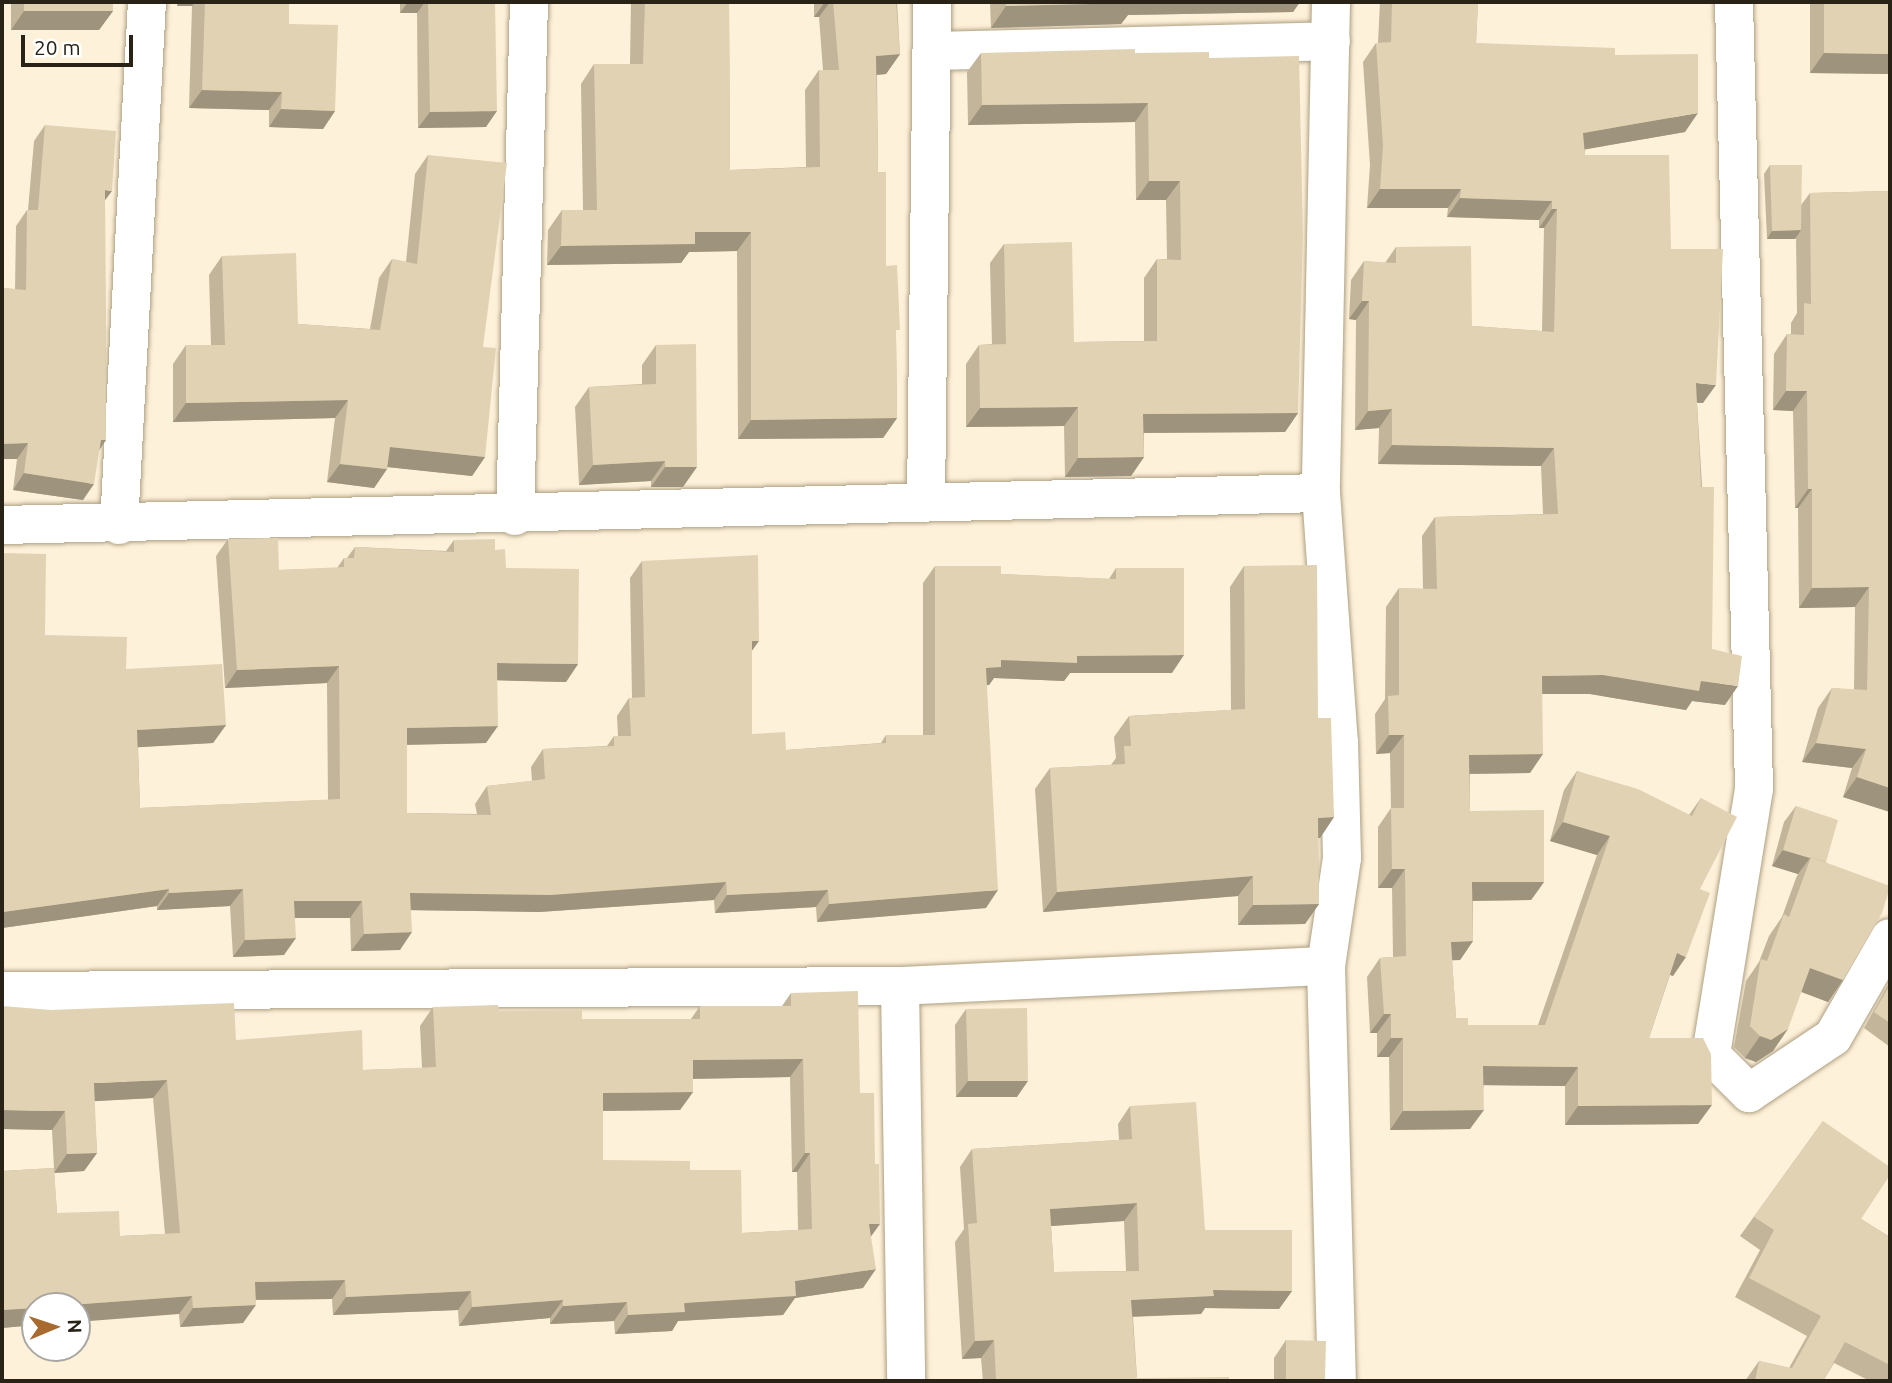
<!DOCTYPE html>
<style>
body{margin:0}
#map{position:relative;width:1892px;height:1383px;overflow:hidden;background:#fef1d9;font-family:Ubuntu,sans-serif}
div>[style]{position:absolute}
.roads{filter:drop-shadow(0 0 2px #ad9f82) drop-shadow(0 0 2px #ad9f82)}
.minor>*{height:38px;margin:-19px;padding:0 19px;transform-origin:19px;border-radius:19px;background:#fff}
.wall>*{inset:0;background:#c2b59a}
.shaded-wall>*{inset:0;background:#9e937d}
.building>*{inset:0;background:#e1d2b3}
span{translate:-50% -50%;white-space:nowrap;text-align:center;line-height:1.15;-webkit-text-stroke:5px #fff;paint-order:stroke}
.frame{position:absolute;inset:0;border:4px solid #282217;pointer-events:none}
.north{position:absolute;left:21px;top:1292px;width:70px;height:70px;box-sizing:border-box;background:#fff;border:2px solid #a9a7a2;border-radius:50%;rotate:88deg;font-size:19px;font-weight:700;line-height:28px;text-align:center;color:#282217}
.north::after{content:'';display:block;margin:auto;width:24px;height:32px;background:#a96a30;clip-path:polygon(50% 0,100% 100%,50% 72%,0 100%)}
.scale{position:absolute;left:21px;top:35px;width:112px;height:32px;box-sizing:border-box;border:4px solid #282217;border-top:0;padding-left:9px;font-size:21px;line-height:24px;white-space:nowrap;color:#282217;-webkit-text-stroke:5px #fff;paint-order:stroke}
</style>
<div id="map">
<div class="roads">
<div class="minor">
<div style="left:1331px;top:2px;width:491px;rotate:91.2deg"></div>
<div style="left:1321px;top:493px;width:250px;rotate:85.9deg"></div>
<div style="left:1339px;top:742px;width:116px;rotate:88.5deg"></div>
<div style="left:1342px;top:858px;width:109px;rotate:98.4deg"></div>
<div style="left:1326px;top:966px;width:415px;rotate:88.5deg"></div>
<div style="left:1734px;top:2px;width:787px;rotate:88.54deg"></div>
<div style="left:1754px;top:789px;width:269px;rotate:99.2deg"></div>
<div style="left:1711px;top:1055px;width:54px;rotate:45deg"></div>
<div style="left:1749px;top:1093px;width:101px;rotate:-33.7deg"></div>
<div style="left:1833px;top:1037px;width:114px;rotate:-60.1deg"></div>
<div style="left:932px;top:51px;width:399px;rotate:-1.4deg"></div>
<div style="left:926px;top:501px;width:499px;rotate:-89.3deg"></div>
<div style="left:515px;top:516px;width:514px;rotate:-88.44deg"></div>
<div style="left:2px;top:525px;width:1319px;rotate:-1.39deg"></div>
<div style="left:119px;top:525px;width:524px;rotate:-86.94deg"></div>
<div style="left:900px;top:986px;width:395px;rotate:89.1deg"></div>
<div style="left:2px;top:991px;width:898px;rotate:-0.32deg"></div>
<div style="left:900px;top:986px;width:426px;rotate:-2.7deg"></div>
</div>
</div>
<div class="wall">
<div style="clip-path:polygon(11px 2px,113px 2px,113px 11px,99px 30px,11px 30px)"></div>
<div style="clip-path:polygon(177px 2px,289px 2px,289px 24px,335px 111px,323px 129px,269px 127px,269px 110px,189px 108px,192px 6px,177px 6px)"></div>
<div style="clip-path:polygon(400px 2px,495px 2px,486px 127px,418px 128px,417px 13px,400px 13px)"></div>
<div style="clip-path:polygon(631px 2px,729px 2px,730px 170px,806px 167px,805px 90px,819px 70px,823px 70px,819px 17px,814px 17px,814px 2px,897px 2px,900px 54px,886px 74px,877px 75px,878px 172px,886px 266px,896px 336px,897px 418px,883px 438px,738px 439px,737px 251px,689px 252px,681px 263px,547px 265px,548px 230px,562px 210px,583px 210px,581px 84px,594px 64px,630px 64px)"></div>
<div style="clip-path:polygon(990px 2px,1300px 2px,1293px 12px,1128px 15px,1121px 24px,991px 28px)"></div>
<div style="clip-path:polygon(1380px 2px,1478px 2px,1476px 43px,1615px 55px,1685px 132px,1585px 149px,1585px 155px,1671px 249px,1703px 403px,1697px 403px,1712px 649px,1725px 705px,1692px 701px,1686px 710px,1590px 694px,1542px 694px,1530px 773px,1470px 774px,1470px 811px,1544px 882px,1531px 900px,1473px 901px,1473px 941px,1460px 960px,1452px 960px,1456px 1018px,1468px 1025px,1538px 1025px,1597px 855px,1550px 841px,1564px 790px,1577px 771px,1689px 815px,1701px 798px,1700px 889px,1673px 976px,1670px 975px,1649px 1038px,1698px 1124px,1565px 1125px,1565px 1086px,1484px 1085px,1470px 1129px,1390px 1130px,1389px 1057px,1377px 1057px,1377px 1033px,1370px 1033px,1367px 977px,1380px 958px,1393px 957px,1392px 888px,1378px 888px,1378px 827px,1391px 808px,1390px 753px,1376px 754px,1375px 714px,1385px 699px,1386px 607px,1399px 588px,1423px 589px,1422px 536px,1435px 517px,1543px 514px,1541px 466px,1378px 464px,1379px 428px,1355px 430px,1356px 320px,1349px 319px,1351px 280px,1364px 261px,1385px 263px,1396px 247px,1472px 326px,1542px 331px,1544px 228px,1539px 228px,1539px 220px,1447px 217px,1448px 208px,1367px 208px,1370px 165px,1363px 62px,1376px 43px,1378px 43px)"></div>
<div style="clip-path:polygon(1810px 2px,1890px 2px,1890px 74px,1810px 73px)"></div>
<div style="clip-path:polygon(981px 53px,1135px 53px,1209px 58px,1298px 413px,1285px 432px,1144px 433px,1144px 457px,1131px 476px,1065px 477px,1064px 426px,966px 427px,966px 364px,979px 345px,992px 344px,990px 263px,1004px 244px,1074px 342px,1144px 341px,1144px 278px,1157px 259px,1167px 259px,1166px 200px,1136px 200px,1135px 122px,968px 125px,967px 72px)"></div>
<div style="clip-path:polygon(45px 125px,105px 200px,106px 440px,99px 450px,83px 500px,13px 490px,17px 459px,2px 459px,2px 288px,15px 289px,16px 226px,27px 210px,28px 210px,34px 141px)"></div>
<div style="clip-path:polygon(428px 155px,483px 347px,485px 457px,472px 476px,388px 467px,387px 469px,374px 488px,327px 482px,335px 418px,173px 422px,173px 364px,186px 345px,211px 345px,209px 275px,222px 256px,298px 324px,370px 329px,379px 278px,392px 259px,406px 262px,415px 174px)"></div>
<div style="clip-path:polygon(1770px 165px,1801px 205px,1810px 193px,1890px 191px,1890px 812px,1843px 797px,1852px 768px,1802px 762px,1818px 708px,1832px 688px,1854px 690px,1855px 607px,1799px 608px,1798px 508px,1795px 508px,1793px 411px,1773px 410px,1774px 354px,1787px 334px,1791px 334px,1791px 323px,1797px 313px,1796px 237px,1795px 239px,1767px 239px,1764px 174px)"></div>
<div style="clip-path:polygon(656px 345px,683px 487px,651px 487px,651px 481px,579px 485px,575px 407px,589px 387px,642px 384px,642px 365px)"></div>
<div style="clip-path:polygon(228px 539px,279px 570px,337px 568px,344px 558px,347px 558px,355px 547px,446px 551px,454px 540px,495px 550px,506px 568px,578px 664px,566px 682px,497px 680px,486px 743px,407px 745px,407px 813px,477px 814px,475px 804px,487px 786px,532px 781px,531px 767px,543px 749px,607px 746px,614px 736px,618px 736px,617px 716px,629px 698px,632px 698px,630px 578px,642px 561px,752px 651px,752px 734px,786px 750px,881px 743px,886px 735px,923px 735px,923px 583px,935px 566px,1001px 574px,1109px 579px,1116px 568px,1172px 673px,1070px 673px,1064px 681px,994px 678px,989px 685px,987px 685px,986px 908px,817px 922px,816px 907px,715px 913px,714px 900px,539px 912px,411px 910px,400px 950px,351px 951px,350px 918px,295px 918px,284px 955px,233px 957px,230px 906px,157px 910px,157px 906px,2px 928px,2px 553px,45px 635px,126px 669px,226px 725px,213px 743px,138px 747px,140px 808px,328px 800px,327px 683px,225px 688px,216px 556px)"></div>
<div style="clip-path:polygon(1244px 566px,1318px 718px,1334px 817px,1320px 838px,1318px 838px,1319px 904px,1305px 924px,1238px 925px,1238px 896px,1043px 912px,1035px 789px,1050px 768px,1111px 765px,1116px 758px,1114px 737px,1129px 716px,1231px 710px,1230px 587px)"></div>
<div style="clip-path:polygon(1796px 806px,1826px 862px,1843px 980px,1828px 1002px,1801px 992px,1773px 1051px,1756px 1062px,1745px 1058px,1734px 1047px,1746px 981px,1759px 962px,1769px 936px,1782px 917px,1796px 878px,1798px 874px,1772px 866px,1784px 822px)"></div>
<div style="clip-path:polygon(1890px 981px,1890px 1047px,1864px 1028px)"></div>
<div style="clip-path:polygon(evenodd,791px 993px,860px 1093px,871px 1236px,863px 1288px,795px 1298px,783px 1315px,678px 1321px,672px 1331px,615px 1334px,614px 1321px,550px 1324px,550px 1318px,459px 1326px,458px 1310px,333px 1315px,332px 1299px,256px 1300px,243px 1323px,180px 1327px,179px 1314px,35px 1306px,35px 1325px,2px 1328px,2px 1171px,54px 1168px,52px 1130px,2px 1129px,236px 1040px,363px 1070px,422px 1068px,420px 1026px,433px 1007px,499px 1011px,582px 1019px,691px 1019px,700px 1006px,782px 1006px,791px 993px,790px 1077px,792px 1172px,797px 1172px,798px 1230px,742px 1233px,690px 1170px,603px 1160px,603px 1111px,680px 1110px,693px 1092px,693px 1079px,790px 1077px,791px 993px,153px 1098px,165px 1234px,120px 1236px,57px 1213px,54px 1173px,84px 1171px,97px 1153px,94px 1101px,153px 1098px)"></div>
<div style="clip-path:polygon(966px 1009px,1017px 1097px,956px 1097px,955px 1025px)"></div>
<div style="clip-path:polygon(evenodd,1130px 1106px,1205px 1230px,1292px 1291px,1279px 1309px,1205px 1308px,1201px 1314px,1133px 1317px,1137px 1378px,1229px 1381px,983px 1381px,981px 1358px,962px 1359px,955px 1242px,964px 1229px,960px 1167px,972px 1149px,1119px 1140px,1118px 1124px,1130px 1106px,1124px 1221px,1126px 1271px,1054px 1272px,1051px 1226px,1124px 1221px)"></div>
<div style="clip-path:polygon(1823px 1121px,1861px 1219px,1890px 1237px,1890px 1381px,1870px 1381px,1834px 1363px,1823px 1381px,1745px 1381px,1759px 1361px,1789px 1368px,1807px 1336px,1735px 1297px,1760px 1250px,1740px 1236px)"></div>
<div style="clip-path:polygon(1286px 1340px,1325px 1379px,1323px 1381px,1274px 1381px,1274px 1358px)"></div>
</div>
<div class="shaded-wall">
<div style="clip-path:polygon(180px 2px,195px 2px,192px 6px,177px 6px)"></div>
<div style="clip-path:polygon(408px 2px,425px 2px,417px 13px,400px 13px)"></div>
<div style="clip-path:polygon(825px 2px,830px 2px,819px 17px,814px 17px)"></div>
<div style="clip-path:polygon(1130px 2px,1300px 2px,1293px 12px,1128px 15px,1121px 24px,991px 28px,1006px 6px)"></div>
<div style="clip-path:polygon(24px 11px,113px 11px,99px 30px,11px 30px)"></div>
<div style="clip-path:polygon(1824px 53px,1890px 54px,1890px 74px,1810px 73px)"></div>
<div style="clip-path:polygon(900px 54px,886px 74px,863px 76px,876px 56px)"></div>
<div style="clip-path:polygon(202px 90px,282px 92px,269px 110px,189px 108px)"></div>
<div style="clip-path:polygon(1148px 103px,1135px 122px,968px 125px,982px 105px)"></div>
<div style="clip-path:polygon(281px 109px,335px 111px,323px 129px,269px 127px)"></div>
<div style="clip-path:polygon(497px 111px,486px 127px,418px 128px,430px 112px)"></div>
<div style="clip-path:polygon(1698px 113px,1685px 132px,1570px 152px,1583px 133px)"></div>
<div style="clip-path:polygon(1149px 181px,1180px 181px,1166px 200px,1136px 200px)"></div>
<div style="clip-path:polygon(1380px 189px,1461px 189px,1448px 208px,1367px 208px)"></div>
<div style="clip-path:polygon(105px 190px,112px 191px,100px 207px)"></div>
<div style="clip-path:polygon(1460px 198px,1552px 201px,1539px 220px,1447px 217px)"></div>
<div style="clip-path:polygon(1552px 209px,1557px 209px,1544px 228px,1539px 228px)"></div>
<div style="clip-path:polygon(1801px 230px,1795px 239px,1767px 239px,1772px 231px)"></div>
<div style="clip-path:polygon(695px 232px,751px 232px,737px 251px,689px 252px,681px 263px,547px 265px,561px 246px)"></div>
<div style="clip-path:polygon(1362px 301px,1369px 301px,1356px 320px,1349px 319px)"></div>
<div style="clip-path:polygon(1696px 383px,1716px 385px,1703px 403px,1682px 402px)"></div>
<div style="clip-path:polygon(1786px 391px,1807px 391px,1793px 411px,1773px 410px)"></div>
<div style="clip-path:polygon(348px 400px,335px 418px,173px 422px,186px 403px)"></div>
<div style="clip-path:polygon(1078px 407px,1064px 426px,966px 427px,980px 408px)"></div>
<div style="clip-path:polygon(1392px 409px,1379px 428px,1355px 430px,1368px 411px)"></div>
<div style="clip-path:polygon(1298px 413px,1285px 432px,1130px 433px,1143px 414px)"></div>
<div style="clip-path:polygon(897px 418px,883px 438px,738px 439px,751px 420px)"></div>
<div style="clip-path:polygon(101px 440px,106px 440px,95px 456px)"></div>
<div style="clip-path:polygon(28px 443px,17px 459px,2px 459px,2px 444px)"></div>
<div style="clip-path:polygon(1392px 445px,1554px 448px,1541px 466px,1378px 464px)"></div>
<div style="clip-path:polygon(390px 447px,485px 457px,472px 476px,377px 466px)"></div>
<div style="clip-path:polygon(1144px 457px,1131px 476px,1065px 477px,1078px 458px)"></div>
<div style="clip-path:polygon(665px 461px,651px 481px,579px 485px,593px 465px)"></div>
<div style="clip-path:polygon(340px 464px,387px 469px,374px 488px,327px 482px)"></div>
<div style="clip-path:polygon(665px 467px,697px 467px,683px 487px,651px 487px)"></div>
<div style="clip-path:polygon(24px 473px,94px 484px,83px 500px,13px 490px)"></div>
<div style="clip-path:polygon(1808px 489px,1812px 489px,1798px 508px,1795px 508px)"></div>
<div style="clip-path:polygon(1869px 587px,1855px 607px,1799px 608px,1812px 588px)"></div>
<div style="clip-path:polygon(752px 641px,759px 641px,746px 659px)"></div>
<div style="clip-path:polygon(1184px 655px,1172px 673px,1070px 673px,1064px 681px,994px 678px,989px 685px,974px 686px,986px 668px,1001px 660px,1077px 656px)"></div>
<div style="clip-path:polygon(497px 663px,578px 664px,566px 682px,484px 680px)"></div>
<div style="clip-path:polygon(339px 666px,327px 683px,225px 688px,237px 670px)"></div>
<div style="clip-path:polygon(1603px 675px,1701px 681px,1738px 686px,1725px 705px,1692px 701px,1686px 710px,1590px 694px,1529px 694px,1542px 676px)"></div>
<div style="clip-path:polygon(226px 725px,213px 743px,125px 748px,137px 730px)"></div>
<div style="clip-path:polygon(498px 726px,486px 743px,395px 745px,407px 728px)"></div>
<div style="clip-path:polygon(1389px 735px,1404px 735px,1390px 753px,1376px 754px)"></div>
<div style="clip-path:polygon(1816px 743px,1866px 749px,1852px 768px,1802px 762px)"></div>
<div style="clip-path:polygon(1543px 754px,1530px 773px,1456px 774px,1469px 755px)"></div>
<div style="clip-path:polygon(1857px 777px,1890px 788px,1890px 812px,1843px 797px)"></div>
<div style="clip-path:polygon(1334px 817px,1320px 838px,1304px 839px,1318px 818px)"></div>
<div style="clip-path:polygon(1563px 822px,1610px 836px,1597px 855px,1550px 841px)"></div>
<div style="clip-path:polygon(1783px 850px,1810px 858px,1798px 874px,1772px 866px)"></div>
<div style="clip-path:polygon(1392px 869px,1405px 869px,1392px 888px,1378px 888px)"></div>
<div style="clip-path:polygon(1253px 876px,1238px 896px,1043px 912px,1057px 892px)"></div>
<div style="clip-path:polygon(726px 882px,714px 900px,539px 912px,398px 910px,410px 893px)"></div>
<div style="clip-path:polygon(1472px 882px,1544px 882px,1531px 900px,1459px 901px)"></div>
<div style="clip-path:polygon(169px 889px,157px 906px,2px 928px,2px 914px,3px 912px)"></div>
<div style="clip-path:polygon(243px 889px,230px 906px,157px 910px,169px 893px)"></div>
<div style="clip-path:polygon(828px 890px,816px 907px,715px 913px,727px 895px)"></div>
<div style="clip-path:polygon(998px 890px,986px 908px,817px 922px,829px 904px)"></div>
<div style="clip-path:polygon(294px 901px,362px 901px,350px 918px,282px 918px)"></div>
<div style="clip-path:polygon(1319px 904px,1305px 924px,1238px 925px,1253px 905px)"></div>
<div style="clip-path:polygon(412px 932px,400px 950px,351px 951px,364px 934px)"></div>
<div style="clip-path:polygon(296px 938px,284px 955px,233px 957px,245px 940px)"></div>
<div style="clip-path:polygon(1473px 941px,1460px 960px,1438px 961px,1451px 942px)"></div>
<div style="clip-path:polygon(1677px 953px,1686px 957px,1673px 976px,1664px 972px)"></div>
<div style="clip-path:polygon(1810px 968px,1843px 980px,1828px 1002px,1794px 989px)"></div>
<div style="clip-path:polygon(1384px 1014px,1391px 1014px,1377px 1033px,1370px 1033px)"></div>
<div style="clip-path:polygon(1788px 1029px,1773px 1051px,1756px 1062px,1745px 1058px,1760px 1036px)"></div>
<div style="clip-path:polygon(1391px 1038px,1403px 1038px,1389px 1057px,1377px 1057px)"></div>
<div style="clip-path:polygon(803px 1059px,790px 1077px,680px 1079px,693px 1060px)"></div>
<div style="clip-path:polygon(1483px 1066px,1578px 1067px,1565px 1086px,1470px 1085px)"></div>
<div style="clip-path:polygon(167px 1080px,153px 1098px,80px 1102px,94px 1083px)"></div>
<div style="clip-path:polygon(968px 1081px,1028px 1081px,1017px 1097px,956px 1097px)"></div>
<div style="clip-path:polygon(693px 1092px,680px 1110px,590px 1111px,603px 1093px)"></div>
<div style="clip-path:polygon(1712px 1105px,1698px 1124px,1565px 1125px,1578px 1106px)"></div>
<div style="clip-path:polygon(2px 1110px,65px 1111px,52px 1130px,2px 1129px)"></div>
<div style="clip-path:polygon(1484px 1110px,1470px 1129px,1390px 1130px,1403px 1111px)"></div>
<div style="clip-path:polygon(97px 1153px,84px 1171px,54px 1173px,67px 1154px)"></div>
<div style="clip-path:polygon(805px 1153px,810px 1153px,797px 1172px,792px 1172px)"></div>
<div style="clip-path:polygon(1137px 1203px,1124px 1221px,1037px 1227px,1050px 1209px)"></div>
<div style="clip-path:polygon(869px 1224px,880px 1224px,867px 1242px)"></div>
<div style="clip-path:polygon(876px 1269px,863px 1288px,795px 1298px,783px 1315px,678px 1321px,672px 1331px,615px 1334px,628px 1315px,795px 1281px)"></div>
<div style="clip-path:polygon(345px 1280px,332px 1299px,242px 1300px,255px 1282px)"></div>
<div style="clip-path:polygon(1213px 1290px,1292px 1291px,1279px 1309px,1205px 1308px,1201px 1314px,1119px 1317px,1131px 1300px)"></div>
<div style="clip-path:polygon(471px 1291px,458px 1310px,333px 1315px,346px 1297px)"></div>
<div style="clip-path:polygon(192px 1296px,179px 1314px,77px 1322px,77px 1306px,56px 1306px)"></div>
<div style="clip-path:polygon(563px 1300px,550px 1318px,459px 1326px,472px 1307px)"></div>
<div style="clip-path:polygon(627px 1302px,614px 1321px,550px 1324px,563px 1306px)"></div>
<div style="clip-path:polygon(256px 1305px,243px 1323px,180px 1327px,193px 1308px)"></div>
<div style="clip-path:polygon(35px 1308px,35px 1325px,2px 1328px,2px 1310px)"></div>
<div style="clip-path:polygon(994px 1340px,981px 1358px,962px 1359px,975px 1341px)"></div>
<div style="clip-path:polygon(1316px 1379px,1325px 1379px,1323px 1381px,1314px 1381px)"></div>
</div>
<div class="building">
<div style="clip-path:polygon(24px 2px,113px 2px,113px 11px,24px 11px)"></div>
<div style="clip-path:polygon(205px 2px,289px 2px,289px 24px,338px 25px,335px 111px,281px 109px,282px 92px,202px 90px)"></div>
<div style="clip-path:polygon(428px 2px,495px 2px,497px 111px,430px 112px)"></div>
<div style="clip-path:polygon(645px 2px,729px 2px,730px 170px,820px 167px,819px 70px,839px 70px,833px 2px,896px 2px,900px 54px,876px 56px,878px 172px,886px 172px,886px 266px,897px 265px,900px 330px,896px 330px,897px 418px,751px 420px,751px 232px,695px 232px,695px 244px,561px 246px,562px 210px,597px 210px,594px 64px,643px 64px)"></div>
<div style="clip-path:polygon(1006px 2px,1136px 2px,1136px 3px,1006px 6px)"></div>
<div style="clip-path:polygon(1392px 2px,1478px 2px,1476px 43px,1615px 48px,1615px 55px,1698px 54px,1698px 113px,1583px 133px,1585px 155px,1669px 155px,1671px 249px,1723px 249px,1716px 385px,1696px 383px,1701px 487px,1714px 487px,1712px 649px,1742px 656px,1738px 686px,1701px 681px,1699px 691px,1603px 675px,1542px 676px,1543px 754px,1469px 755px,1470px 811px,1544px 810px,1544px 882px,1472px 882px,1473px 941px,1451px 942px,1456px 1018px,1468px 1018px,1468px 1025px,1545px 1025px,1610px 836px,1563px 822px,1577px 771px,1638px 789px,1692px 816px,1701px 798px,1737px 817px,1700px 889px,1710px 893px,1686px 957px,1677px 953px,1649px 1038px,1703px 1038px,1711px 1054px,1712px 1105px,1578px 1106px,1578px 1067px,1483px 1066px,1484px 1110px,1403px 1111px,1403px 1038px,1391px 1038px,1391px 1014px,1384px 1014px,1380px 958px,1406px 956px,1405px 869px,1392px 869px,1391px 808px,1404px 808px,1404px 735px,1389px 735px,1388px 696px,1399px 695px,1399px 588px,1437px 589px,1435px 517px,1558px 514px,1554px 448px,1392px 445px,1392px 409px,1368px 411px,1369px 301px,1362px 301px,1364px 261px,1396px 263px,1396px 247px,1471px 246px,1472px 326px,1554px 332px,1557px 209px,1552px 209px,1552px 201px,1460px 198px,1461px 189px,1380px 189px,1383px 146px,1376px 43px,1391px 42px)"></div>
<div style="clip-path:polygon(1824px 2px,1890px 2px,1890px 54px,1824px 53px)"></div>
<div style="clip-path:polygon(1135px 49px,1135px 53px,1209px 52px,1209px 58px,1299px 56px,1303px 236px,1298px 413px,1143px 414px,1144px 457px,1078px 458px,1078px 407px,980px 408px,979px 345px,1006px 344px,1004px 244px,1072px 242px,1074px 342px,1157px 341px,1157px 259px,1181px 260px,1180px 181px,1149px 181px,1148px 103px,982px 105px,981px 53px)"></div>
<div style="clip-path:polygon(45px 125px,116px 131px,112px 191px,105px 190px,106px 440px,101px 440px,94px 484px,24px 473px,28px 443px,2px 444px,2px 288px,26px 290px,27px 210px,38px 210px)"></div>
<div style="clip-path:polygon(428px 155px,507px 163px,483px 347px,496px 348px,485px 457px,390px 447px,387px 469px,340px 464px,348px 400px,186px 403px,186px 345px,225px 345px,222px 256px,296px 253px,298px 324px,380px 330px,392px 259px,417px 264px)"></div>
<div style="clip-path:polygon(1770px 165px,1802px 165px,1801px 230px,1772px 231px)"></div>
<div style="clip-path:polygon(1890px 191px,1890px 788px,1857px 777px,1866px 749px,1816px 743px,1832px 688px,1867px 690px,1869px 587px,1812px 588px,1812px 489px,1808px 489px,1807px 391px,1786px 391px,1787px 334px,1804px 335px,1804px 303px,1811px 304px,1810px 193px)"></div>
<div style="clip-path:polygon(696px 344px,697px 467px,665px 467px,665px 461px,593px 465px,589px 387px,656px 384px,656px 345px)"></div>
<div style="clip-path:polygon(278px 538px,279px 570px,344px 567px,344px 558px,354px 558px,355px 547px,454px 552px,454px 540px,495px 539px,495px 550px,505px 549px,506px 568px,579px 569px,578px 664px,497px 663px,498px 726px,407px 728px,407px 813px,491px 815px,487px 786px,545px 779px,543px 749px,614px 746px,614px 736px,631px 736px,629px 698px,645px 697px,642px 561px,758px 555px,759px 641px,752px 641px,752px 734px,785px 732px,786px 750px,886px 743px,886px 735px,935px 735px,935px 566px,1001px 566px,1001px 574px,1116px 579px,1116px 568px,1184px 568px,1184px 655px,1077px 656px,1077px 663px,1001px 660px,1001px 667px,986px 668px,998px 890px,829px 904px,828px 890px,727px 895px,726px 882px,551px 895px,410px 893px,412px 932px,364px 934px,362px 901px,294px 901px,296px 938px,245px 940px,243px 889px,169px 893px,169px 889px,3px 912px,2px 895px,2px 553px,46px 554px,45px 635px,127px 637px,126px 669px,222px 664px,226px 725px,137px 730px,140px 808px,340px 799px,339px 666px,237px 670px,228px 539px)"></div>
<div style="clip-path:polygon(1317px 565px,1318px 718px,1331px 718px,1334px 817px,1318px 818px,1319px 904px,1253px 905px,1253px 876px,1057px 892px,1050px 768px,1125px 764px,1124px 746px,1131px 746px,1129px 716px,1245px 709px,1244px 566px)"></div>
<div style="clip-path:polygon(1796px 806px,1838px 820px,1826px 862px,1811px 857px,1810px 858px,1783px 850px)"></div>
<div style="clip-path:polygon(1811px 857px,1890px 886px,1890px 887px,1882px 913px,1843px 980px,1810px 968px,1788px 1029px,1771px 1040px,1760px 1036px,1750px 1026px,1760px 963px,1761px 959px,1767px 961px,1784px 914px,1789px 917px)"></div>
<div style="clip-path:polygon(1890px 985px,1890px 1023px,1874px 1012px)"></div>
<div style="clip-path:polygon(evenodd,858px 991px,860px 1093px,874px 1093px,875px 1164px,879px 1164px,880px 1224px,869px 1224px,876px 1269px,795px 1281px,796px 1296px,684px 1303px,685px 1312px,628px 1315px,627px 1302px,563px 1306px,563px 1300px,472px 1307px,471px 1291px,346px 1297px,345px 1280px,255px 1282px,256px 1305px,193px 1308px,192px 1296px,56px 1306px,35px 1306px,35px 1308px,2px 1310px,2px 1171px,54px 1168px,57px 1213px,119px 1211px,120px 1236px,180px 1233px,167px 1080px,94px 1083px,97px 1153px,67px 1154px,65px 1111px,2px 1110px,2px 1006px,51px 1010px,234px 1003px,236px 1040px,362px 1030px,363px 1070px,436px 1067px,433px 1007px,498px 1005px,499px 1011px,582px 1010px,582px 1019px,700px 1019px,700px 1006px,791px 1006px,791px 993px,858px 991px,803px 1059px,805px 1153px,810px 1153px,812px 1229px,742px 1233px,741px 1170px,690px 1170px,690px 1161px,603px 1160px,603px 1093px,693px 1092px,693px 1060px,803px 1059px)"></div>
<div style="clip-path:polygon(1027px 1008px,1028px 1081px,968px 1081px,966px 1009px)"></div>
<div style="clip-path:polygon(evenodd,1196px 1102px,1205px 1230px,1292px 1230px,1292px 1291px,1213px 1290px,1214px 1296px,1131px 1300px,1137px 1378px,1229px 1377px,1229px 1381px,996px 1381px,994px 1340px,975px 1341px,968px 1224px,977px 1223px,972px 1149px,1132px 1139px,1130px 1106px,1196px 1102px,1137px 1203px,1139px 1271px,1054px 1272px,1050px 1209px,1137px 1203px)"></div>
<div style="clip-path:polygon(1823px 1121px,1890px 1167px,1890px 1175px,1861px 1219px,1890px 1237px,1890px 1365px,1845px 1342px,1823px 1381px,1755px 1381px,1759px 1361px,1792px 1368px,1821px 1316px,1749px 1278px,1774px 1230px,1754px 1217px)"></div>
<div style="clip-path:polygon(1286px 1340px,1326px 1341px,1325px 1379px,1316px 1379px,1316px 1381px,1286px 1381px)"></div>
</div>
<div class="frame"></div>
<div class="north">N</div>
<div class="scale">20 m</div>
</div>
